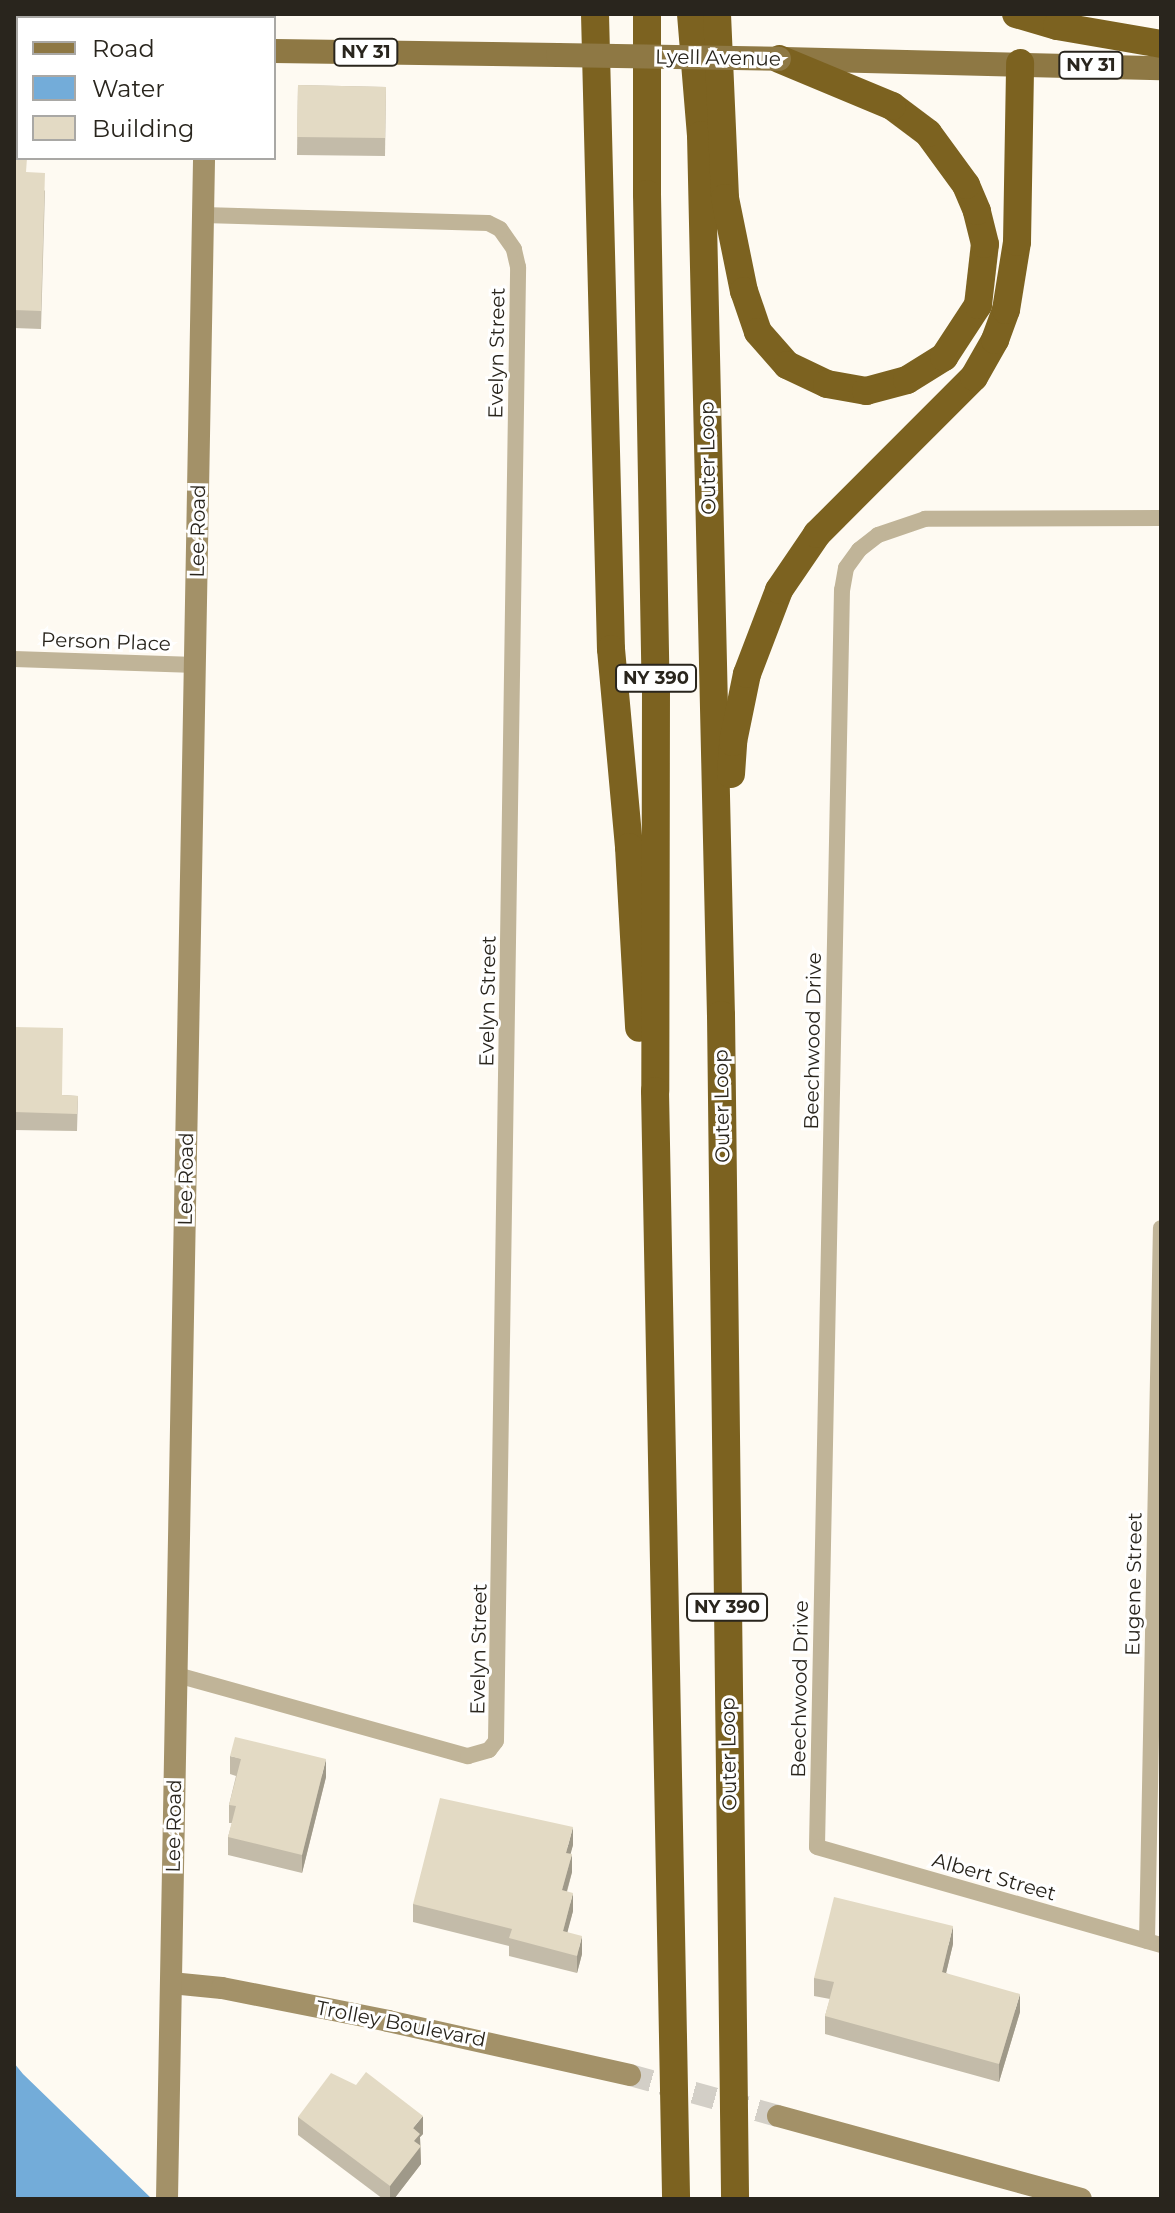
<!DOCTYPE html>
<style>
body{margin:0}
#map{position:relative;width:1175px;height:2213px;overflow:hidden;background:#fefaf2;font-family:Montserrat,sans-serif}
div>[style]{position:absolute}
.water>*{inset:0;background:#73acd9}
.secondary-tunnel>*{height:22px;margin-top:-11px;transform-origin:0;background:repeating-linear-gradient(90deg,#d3cfc7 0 22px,transparent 0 33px)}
.street>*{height:16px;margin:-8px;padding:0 8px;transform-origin:8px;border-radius:8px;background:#c0b498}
.secondary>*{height:22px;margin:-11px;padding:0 11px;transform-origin:11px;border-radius:11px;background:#a39168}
.primary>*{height:24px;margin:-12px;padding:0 12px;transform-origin:12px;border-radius:12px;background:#8e7844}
.highway>*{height:28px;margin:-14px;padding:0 14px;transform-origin:14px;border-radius:14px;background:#7c6220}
.primary-bridge>*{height:24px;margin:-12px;padding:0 12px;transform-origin:12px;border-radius:12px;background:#8e7844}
.wall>*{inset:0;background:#c3bba9}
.shaded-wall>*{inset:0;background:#9f9989}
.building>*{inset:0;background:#e3dac4}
span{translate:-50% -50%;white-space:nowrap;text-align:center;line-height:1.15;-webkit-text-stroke:6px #fff;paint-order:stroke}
.shield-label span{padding:2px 6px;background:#fff;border:2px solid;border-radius:6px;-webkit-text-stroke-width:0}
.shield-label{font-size:18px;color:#29251d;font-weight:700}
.street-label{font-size:20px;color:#29251d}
.frame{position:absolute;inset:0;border:16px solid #29251d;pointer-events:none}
.legend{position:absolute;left:16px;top:16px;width:260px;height:144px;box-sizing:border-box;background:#fff;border:2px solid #a9a8a5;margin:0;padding:10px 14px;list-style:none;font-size:24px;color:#29251d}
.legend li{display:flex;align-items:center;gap:16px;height:40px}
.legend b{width:40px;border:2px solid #a9a8a5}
</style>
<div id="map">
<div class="water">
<div style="clip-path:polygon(14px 2063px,23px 2074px,152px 2199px,14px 2199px)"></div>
</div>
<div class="secondary-tunnel">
<div style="left:630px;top:2075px;width:154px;rotate:15.5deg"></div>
</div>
<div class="street">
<div style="left:1161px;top:518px;width:236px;rotate:179.8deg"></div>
<div style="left:925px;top:519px;width:50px;rotate:161.2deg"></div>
<div style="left:878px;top:535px;width:24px;rotate:142deg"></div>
<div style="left:859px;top:550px;width:22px;rotate:126deg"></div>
<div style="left:846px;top:568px;width:22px;rotate:100deg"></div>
<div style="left:842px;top:590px;width:1257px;rotate:91.14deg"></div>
<div style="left:817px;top:1847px;width:358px;rotate:15.9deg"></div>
<div style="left:14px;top:659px;width:182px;rotate:1.9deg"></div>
<div style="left:177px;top:1675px;width:302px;rotate:15.6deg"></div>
<div style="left:468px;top:1756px;width:22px;rotate:-16deg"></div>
<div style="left:489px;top:1750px;width:11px;rotate:-52deg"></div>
<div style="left:496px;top:1741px;width:1474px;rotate:-89.14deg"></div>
<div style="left:518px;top:267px;width:18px;rotate:-103deg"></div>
<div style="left:514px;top:249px;width:24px;rotate:-125deg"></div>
<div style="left:500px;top:229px;width:13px;rotate:-153deg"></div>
<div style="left:488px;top:223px;width:285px;rotate:-178.4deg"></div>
<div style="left:1147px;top:1941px;width:713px;rotate:-88.88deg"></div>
</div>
<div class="secondary">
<div style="left:171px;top:1983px;width:51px;rotate:5.6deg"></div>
<div style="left:222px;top:1988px;width:169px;rotate:11.2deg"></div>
<div style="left:388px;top:2021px;width:248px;rotate:12.6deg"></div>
<div style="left:778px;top:2116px;width:314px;rotate:15.3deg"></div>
<div style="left:167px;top:2199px;width:2041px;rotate:-88.96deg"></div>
</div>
<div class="primary">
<div style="left:14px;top:48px;width:4px"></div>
<div style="left:274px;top:51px;width:284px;rotate:0.8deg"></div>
<div style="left:784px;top:59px;width:377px;rotate:1.4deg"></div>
</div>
<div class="highway">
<div style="left:595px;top:14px;width:635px;rotate:88.56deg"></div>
<div style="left:611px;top:649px;width:199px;rotate:84.8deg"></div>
<div style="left:629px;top:847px;width:181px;rotate:86.8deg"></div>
<div style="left:647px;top:14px;width:180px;rotate:90deg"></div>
<div style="left:647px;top:194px;width:492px;rotate:89deg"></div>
<div style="left:656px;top:686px;width:405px;rotate:90.1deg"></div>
<div style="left:655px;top:1091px;width:1108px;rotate:88.91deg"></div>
<div style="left:691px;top:14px;width:121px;rotate:85.3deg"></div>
<div style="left:701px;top:135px;width:880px;rotate:88.7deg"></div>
<div style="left:721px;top:1015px;width:1184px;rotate:89.32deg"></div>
<div style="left:717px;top:14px;width:184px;rotate:87.5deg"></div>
<div style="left:725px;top:198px;width:95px;rotate:78.5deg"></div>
<div style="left:744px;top:291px;width:43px;rotate:71.1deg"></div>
<div style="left:758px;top:332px;width:44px;rotate:48.7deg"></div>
<div style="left:787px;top:365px;width:44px;rotate:25.4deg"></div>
<div style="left:827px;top:384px;width:40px;rotate:10deg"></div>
<div style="left:866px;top:391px;width:42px;rotate:-15deg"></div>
<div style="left:907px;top:380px;width:44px;rotate:-31.9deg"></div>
<div style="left:944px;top:357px;width:62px;rotate:-56.8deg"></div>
<div style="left:978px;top:305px;width:61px;rotate:-83.5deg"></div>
<div style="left:985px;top:244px;width:34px;rotate:-104deg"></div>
<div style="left:977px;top:211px;width:28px;rotate:-113deg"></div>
<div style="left:966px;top:185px;width:64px;rotate:-126.2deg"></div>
<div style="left:928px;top:133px;width:45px;rotate:-143.1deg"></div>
<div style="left:892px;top:106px;width:122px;rotate:-157.4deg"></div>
<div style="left:1016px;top:14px;width:43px;rotate:16.3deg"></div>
<div style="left:1057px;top:26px;width:106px;rotate:9.8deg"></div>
<div style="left:220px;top:18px;width:4px;rotate:-76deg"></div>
<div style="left:731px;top:774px;width:32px;rotate:-86deg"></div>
<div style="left:733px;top:742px;width:69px;rotate:-78.4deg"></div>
<div style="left:747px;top:674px;width:90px;rotate:-69.1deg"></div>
<div style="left:779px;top:590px;width:68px;rotate:-55.8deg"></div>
<div style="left:817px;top:534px;width:222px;rotate:-45deg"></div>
<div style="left:974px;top:377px;width:43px;rotate:-60.4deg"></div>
<div style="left:995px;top:340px;width:32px;rotate:-70deg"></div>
<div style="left:1006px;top:310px;width:69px;rotate:-80.8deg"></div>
<div style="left:1017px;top:242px;width:179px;rotate:-89deg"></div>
</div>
<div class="primary-bridge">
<div style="left:558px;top:55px;width:221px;rotate:1deg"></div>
</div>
<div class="wall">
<div style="clip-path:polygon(298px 85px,386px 87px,385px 156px,297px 155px)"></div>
<div style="clip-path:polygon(14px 156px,27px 173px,45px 191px,41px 329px,14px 328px)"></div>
<div style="clip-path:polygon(14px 1027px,62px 1095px,78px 1096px,77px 1131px,14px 1130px)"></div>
<div style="clip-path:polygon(230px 1756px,326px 1777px,302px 1873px,228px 1855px,228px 1837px,232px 1823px,229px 1823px,229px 1805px,236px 1776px,230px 1774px)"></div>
<div style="clip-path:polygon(573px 1845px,570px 1854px,572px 1872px,567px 1892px,573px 1911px,567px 1932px,582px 1954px,577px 1973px,509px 1956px,509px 1946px,413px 1922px,413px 1904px)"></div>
<div style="clip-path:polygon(953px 1944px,946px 1973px,1020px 2012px,999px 2082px,825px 2034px,825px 2016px,830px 1999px,814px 1996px,814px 1978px)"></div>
<div style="clip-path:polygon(298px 2117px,423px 2134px,420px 2137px,421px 2164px,394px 2199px,383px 2199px,298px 2135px)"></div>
</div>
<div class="shaded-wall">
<div style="clip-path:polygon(326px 1759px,326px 1777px,302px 1873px,302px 1855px)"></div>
<div style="clip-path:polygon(573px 1827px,573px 1845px,566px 1871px,566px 1853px)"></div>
<div style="clip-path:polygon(572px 1854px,572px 1872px,562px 1908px,562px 1890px)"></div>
<div style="clip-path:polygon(573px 1893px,573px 1911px,563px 1949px,563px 1931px)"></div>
<div style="clip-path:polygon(953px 1926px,953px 1944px,942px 1990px,942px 1972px)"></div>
<div style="clip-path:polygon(582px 1936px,582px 1954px,577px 1973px,577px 1956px)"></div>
<div style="clip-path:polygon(1020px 1994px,1020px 2012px,999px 2082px,999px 2064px)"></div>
<div style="clip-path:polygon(423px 2116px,423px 2134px,420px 2137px,421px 2164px,394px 2199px,390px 2199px,390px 2186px,413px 2128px)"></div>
</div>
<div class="building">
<div style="clip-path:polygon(298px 85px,386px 87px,385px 138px,297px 137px)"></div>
<div style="clip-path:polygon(14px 156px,18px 156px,18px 158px,27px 158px,26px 172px,45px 173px,41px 311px,14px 310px)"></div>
<div style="clip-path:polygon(14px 1027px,63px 1028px,62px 1095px,78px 1096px,77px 1114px,14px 1112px)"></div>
<div style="clip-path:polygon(235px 1737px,326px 1759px,302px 1855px,228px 1837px,236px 1806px,229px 1805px,241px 1759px,230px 1756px)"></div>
<div style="clip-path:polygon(440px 1798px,573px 1827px,566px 1853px,572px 1854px,562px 1890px,573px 1893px,563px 1931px,582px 1936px,577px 1956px,509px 1938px,512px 1929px,413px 1904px)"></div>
<div style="clip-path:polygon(834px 1897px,953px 1926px,942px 1972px,1020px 1994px,999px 2064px,825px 2016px,834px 1982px,814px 1978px)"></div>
<div style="clip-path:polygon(366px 2072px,423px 2116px,413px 2128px,420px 2134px,414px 2141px,421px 2146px,390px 2186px,298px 2117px,331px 2073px,356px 2085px)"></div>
</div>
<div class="shield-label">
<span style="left:366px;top:52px">NY 31</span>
<span style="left:1091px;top:65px">NY 31</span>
<span style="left:656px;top:678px">NY 390</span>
<span style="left:727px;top:1607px">NY 390</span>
</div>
<div class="street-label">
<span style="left:718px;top:58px;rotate:1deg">Lyell Avenue</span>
<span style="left:497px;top:353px;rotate:-89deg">Evelyn Street</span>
<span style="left:708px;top:458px;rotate:-91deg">Outer Loop</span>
<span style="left:198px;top:531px;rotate:-89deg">Lee Road</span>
<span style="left:106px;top:642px;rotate:2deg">Person Place</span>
<span style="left:488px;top:1001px;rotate:-89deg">Evelyn Street</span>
<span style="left:813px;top:1041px;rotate:-89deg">Beechwood Drive</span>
<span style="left:722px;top:1106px;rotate:-91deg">Outer Loop</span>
<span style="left:186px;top:1179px;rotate:-89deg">Lee Road</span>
<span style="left:1134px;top:1584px;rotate:-89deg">Eugene Street</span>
<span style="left:479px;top:1649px;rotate:-89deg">Evelyn Street</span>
<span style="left:800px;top:1689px;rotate:-89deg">Beechwood Drive</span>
<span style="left:729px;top:1754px;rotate:-91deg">Outer Loop</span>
<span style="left:174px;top:1826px;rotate:-89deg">Lee Road</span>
<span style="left:994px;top:1877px;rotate:16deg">Albert Street</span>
<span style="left:401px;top:2024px;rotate:11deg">Trolley Boulevard</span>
</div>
<div class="frame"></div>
<ul class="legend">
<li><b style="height:10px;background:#8e7844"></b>Road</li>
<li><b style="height:22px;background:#73acd9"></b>Water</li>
<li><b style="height:22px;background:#e3dac4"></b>Building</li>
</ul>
</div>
